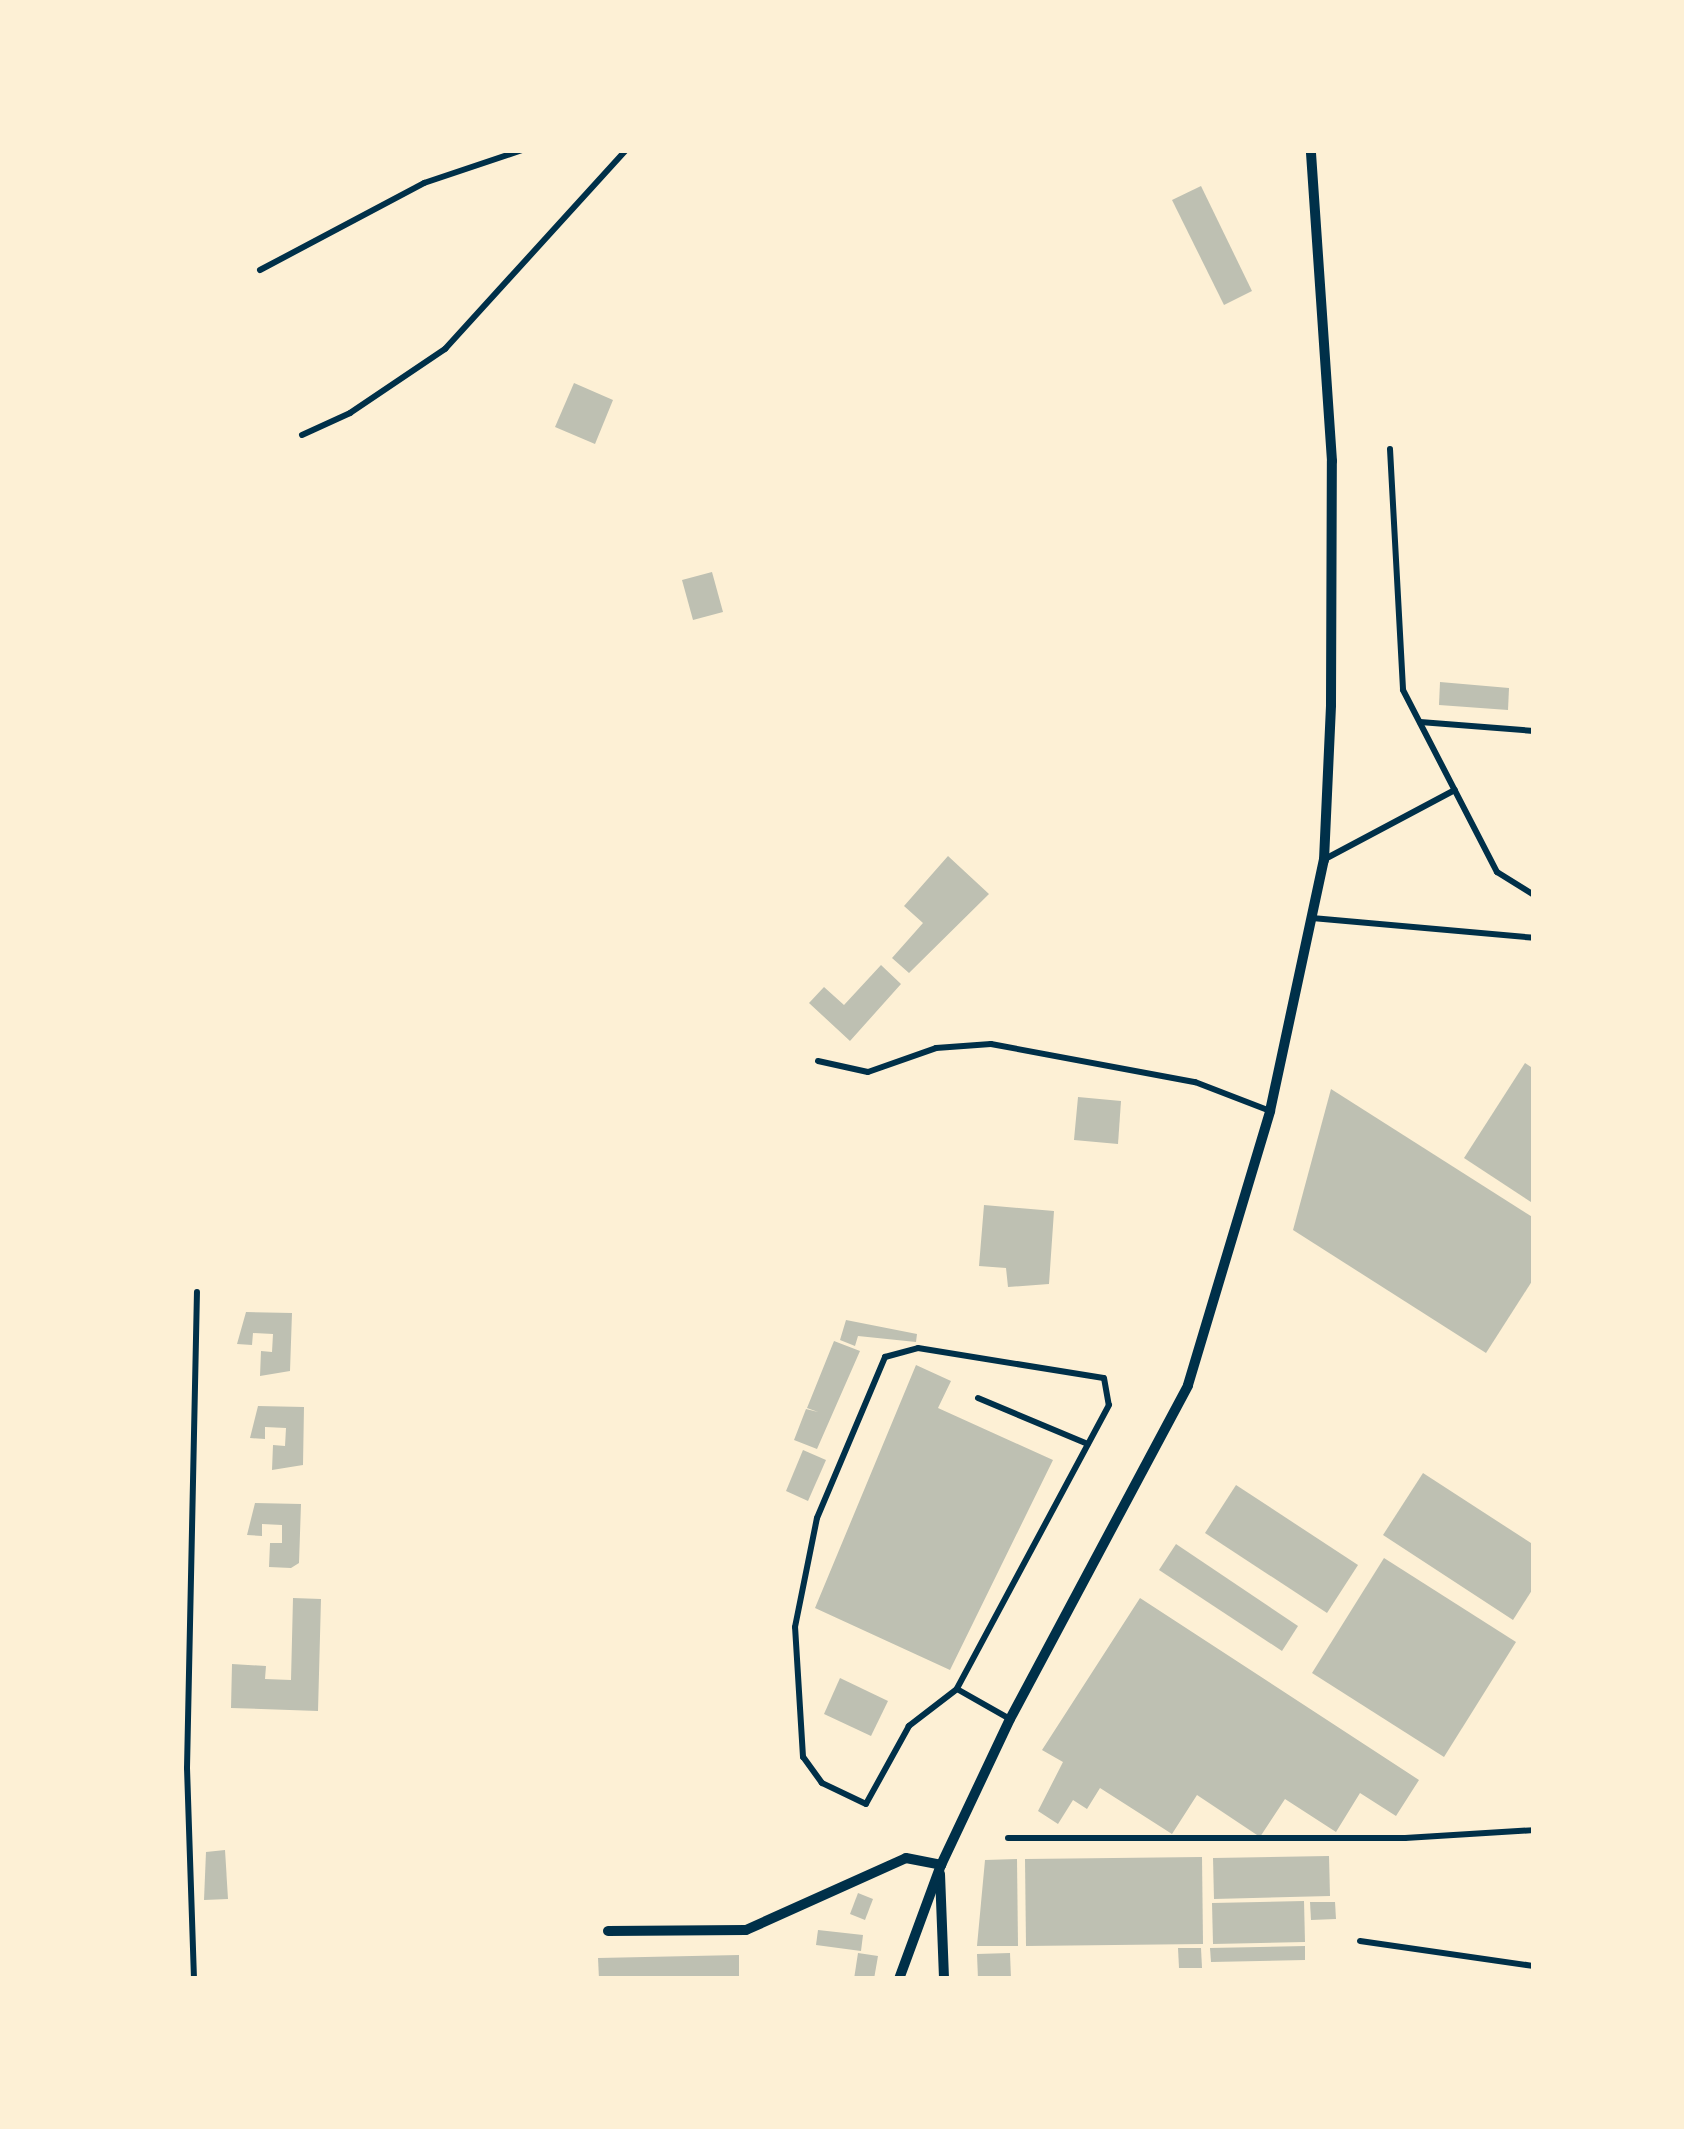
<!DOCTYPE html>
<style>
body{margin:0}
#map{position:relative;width:1684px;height:2129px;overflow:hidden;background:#fdf0d5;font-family:"Space Grotesk",sans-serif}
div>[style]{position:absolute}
.building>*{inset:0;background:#bec0b2}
.service>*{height:6px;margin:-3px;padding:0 3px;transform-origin:3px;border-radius:3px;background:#003049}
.minor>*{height:10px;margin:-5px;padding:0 5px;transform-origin:5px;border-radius:5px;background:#003049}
span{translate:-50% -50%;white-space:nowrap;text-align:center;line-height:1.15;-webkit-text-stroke:10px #fdf0d5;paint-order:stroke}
.frame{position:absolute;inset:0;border:153px solid #fdf0d5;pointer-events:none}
</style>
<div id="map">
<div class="building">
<div style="clip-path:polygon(1201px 186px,1252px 291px,1224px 305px,1172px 200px)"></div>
<div style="clip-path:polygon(574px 383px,613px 400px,595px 444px,555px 427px)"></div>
<div style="clip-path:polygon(712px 572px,723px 612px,693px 620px,682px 580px)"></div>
<div style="clip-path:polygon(1440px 682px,1509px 688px,1508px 710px,1439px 705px)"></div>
<div style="clip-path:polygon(948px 856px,989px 894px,909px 973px,892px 958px,923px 923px,904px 906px)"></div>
<div style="clip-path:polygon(881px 965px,901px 984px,850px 1041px,809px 1003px,824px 987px,844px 1005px)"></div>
<div style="clip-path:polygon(1525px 1063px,1534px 1069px,1534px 1204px,1464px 1158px)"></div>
<div style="clip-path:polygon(1331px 1089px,1534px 1218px,1534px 1278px,1486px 1353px,1293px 1230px)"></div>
<div style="clip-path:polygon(1078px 1097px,1121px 1101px,1118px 1144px,1074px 1140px)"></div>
<div style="clip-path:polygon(984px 1205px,1054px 1211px,1049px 1284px,1008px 1287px,1006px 1268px,979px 1266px)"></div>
<div style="clip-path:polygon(246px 1312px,292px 1313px,290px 1371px,260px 1376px,261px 1351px,272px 1352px,273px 1334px,253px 1333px,252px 1345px,237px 1344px)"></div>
<div style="clip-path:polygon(846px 1320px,917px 1334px,916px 1342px,858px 1336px,855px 1346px,840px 1340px)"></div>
<div style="clip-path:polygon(834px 1341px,860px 1351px,817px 1449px,794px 1440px,806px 1409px,818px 1412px,807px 1408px)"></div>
<div style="clip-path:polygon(916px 1365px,951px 1381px,938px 1408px,1053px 1460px,950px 1670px,815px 1608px)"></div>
<div style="clip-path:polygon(258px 1406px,304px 1407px,303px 1465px,272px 1470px,273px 1445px,285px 1446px,286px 1428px,265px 1427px,265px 1439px,250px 1438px)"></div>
<div style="clip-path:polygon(803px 1450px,826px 1460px,808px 1501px,786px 1491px)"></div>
<div style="clip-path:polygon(1423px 1473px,1534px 1545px,1534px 1587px,1513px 1620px,1383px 1535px)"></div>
<div style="clip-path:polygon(1236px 1485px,1358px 1565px,1327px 1613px,1205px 1533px)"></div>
<div style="clip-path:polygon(255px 1503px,301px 1504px,299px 1563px,291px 1568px,269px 1567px,270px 1543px,282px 1543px,282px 1525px,262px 1524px,262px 1536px,247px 1535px)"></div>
<div style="clip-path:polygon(1176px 1544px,1298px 1626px,1282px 1651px,1159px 1570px)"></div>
<div style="clip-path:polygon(1384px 1558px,1516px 1642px,1444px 1757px,1312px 1673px)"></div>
<div style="clip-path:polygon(293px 1598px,321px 1599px,318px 1711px,231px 1708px,232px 1664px,266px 1666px,265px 1679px,291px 1680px)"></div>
<div style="clip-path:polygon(1140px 1598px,1419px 1780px,1396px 1816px,1360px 1793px,1336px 1832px,1285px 1799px,1260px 1837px,1197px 1795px,1172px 1834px,1100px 1788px,1087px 1809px,1073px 1800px,1058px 1824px,1038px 1811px,1063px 1762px,1042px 1750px)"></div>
<div style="clip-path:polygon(840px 1678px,888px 1701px,871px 1736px,824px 1714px)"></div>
<div style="clip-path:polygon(225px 1850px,228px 1899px,204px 1900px,206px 1852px)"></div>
<div style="clip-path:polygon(1329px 1856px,1330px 1896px,1214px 1899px,1213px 1858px)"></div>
<div style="clip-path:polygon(1202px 1857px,1203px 1944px,1026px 1946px,1025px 1859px)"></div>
<div style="clip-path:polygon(1017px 1859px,1018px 1946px,977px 1946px,985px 1860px)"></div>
<div style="clip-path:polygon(858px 1893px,873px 1899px,865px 1920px,850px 1914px)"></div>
<div style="clip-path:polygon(1304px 1901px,1305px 1942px,1213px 1944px,1212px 1903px)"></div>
<div style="clip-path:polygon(1310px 1902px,1335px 1902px,1336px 1919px,1311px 1920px)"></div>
<div style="clip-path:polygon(818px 1930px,863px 1935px,861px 1951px,816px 1945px)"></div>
<div style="clip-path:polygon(1305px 1946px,1305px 1960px,1211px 1962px,1210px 1948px)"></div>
<div style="clip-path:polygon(1178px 1948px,1201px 1948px,1202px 1968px,1179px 1968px)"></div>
<div style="clip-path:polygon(858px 1953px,878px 1956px,874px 1979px,854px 1979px)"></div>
<div style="clip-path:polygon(1010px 1953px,1011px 1979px,978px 1979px,977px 1954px)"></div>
<div style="clip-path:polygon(739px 1955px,739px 1979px,599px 1979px,598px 1958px)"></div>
</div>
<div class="service">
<div style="left:260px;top:270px;width:186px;rotate:-27.9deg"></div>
<div style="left:424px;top:183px;width:103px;rotate:-18.6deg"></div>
<div style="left:302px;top:435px;width:53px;rotate:-24.6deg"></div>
<div style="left:350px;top:413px;width:115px;rotate:-34deg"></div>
<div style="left:445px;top:349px;width:269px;rotate:-47.7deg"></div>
<div style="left:1390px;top:449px;width:241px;rotate:86.9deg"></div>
<div style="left:1403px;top:690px;width:205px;rotate:62.7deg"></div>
<div style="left:1497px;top:872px;width:44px;rotate:31.9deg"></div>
<div style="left:1420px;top:722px;width:114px;rotate:4.5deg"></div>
<div style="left:1325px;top:859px;width:147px;rotate:-28deg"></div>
<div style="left:1312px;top:918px;width:223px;rotate:5.1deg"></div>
<div style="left:818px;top:1061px;width:51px;rotate:12.4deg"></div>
<div style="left:868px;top:1072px;width:72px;rotate:-19.4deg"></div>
<div style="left:936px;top:1048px;width:55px;rotate:-4.2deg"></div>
<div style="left:991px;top:1044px;width:208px;rotate:10.6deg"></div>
<div style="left:1195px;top:1082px;width:80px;rotate:21.1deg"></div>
<div style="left:918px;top:1348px;width:188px;rotate:9.2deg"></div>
<div style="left:1104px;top:1378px;width:27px;rotate:80deg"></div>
<div style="left:1109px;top:1405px;width:322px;rotate:118.2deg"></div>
<div style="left:957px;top:1689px;width:61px;rotate:142.4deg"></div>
<div style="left:909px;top:1726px;width:89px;rotate:118.9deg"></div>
<div style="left:866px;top:1804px;width:49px;rotate:-154.5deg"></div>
<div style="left:822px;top:1783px;width:32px;rotate:-126deg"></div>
<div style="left:803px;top:1757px;width:130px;rotate:-93.5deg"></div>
<div style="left:795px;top:1627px;width:111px;rotate:-78.6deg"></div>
<div style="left:817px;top:1518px;width:175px;rotate:-67.1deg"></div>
<div style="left:885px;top:1357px;width:34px;rotate:-15deg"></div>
<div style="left:978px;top:1398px;width:119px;rotate:22.7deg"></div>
<div style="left:957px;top:1689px;width:61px;rotate:29.5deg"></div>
<div style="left:1008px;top:1838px;width:397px"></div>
<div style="left:1405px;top:1838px;width:129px;rotate:-3.5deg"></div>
<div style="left:1360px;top:1941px;width:176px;rotate:8.2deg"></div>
<div style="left:194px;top:1979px;width:211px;rotate:-91.9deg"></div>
<div style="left:187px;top:1768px;width:476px;rotate:-88.8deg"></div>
</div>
<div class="minor">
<div style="left:940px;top:1874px;width:105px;rotate:87.8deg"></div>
<div style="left:608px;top:1931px;width:138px;rotate:-0.4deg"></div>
<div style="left:746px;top:1930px;width:175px;rotate:-24.2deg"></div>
<div style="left:906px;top:1858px;width:36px;rotate:11deg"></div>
<div style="left:899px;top:1979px;width:121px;rotate:-69.8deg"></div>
<div style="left:941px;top:1865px;width:161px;rotate:-64.7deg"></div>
<div style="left:1010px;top:1719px;width:378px;rotate:-61.9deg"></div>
<div style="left:1188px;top:1385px;width:286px;rotate:-73.3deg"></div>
<div style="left:1270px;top:1111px;width:257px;rotate:-77.9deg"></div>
<div style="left:1324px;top:860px;width:155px;rotate:-87.4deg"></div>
<div style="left:1331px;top:705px;width:244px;rotate:-89.8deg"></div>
<div style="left:1332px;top:461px;width:312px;rotate:-93.9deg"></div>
</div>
<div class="frame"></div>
</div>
